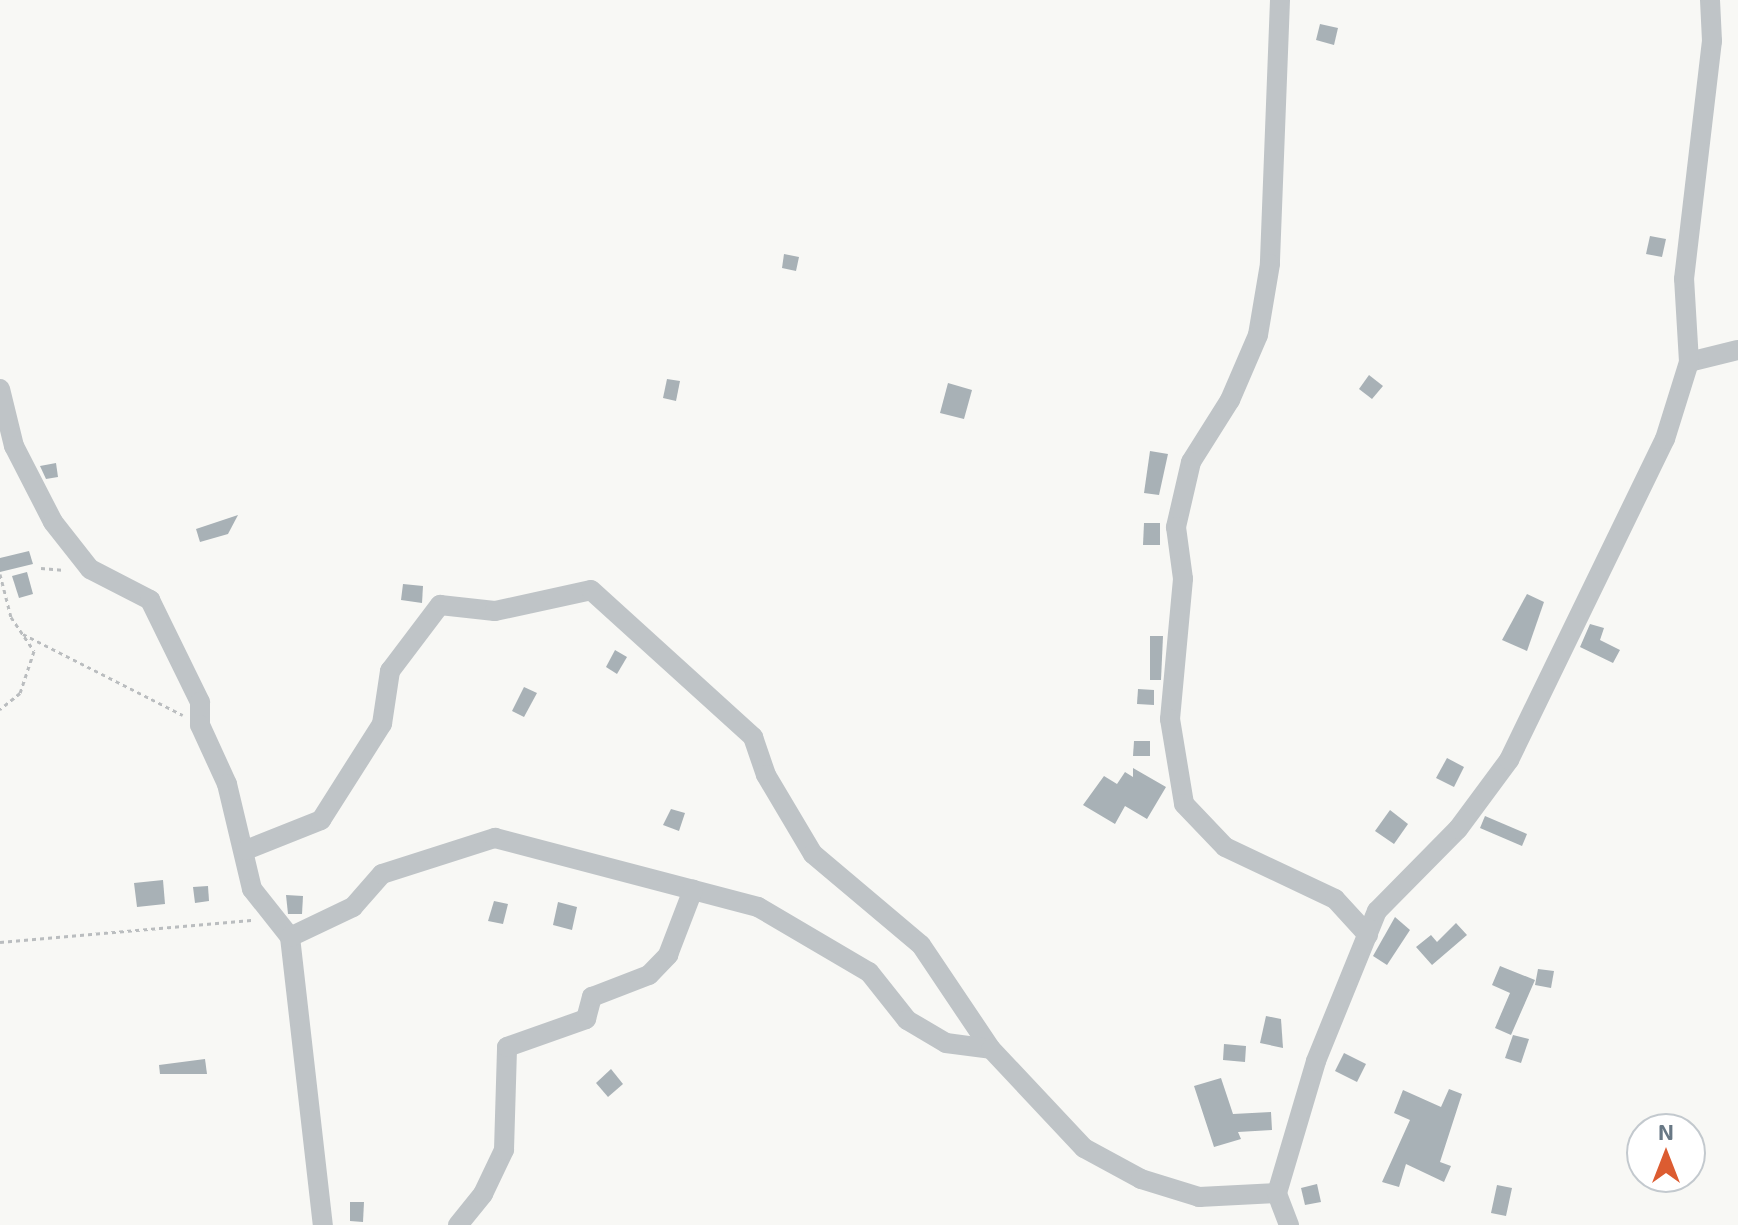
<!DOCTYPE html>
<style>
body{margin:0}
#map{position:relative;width:1738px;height:1225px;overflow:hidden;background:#f8f8f5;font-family:"Exo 2",sans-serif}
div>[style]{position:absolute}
.building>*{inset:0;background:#a8b1b6}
.path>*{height:3px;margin-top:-1.5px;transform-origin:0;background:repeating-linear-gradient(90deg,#babdbf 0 4px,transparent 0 8px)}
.minor>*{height:20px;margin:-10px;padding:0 10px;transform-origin:10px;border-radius:10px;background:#bfc4c7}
span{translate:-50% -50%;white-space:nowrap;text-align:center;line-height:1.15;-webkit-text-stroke:8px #fff;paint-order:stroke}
.north{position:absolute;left:1626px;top:1113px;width:80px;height:80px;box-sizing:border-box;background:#fff;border:2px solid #c3c9ce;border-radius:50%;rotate:0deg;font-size:22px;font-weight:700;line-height:32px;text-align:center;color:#687885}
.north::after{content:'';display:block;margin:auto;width:28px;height:36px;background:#dc5c31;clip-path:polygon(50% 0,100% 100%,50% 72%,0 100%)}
</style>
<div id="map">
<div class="building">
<div style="clip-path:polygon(1320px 24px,1338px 28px,1334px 45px,1316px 40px)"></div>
<div style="clip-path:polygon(1650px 236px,1666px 239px,1662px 257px,1646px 254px)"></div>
<div style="clip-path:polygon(784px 254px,799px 257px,796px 271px,782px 268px)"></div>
<div style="clip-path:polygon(1369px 375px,1383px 386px,1372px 399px,1359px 389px)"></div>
<div style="clip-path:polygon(667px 379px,680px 381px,676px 401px,663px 398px)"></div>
<div style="clip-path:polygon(948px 383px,972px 390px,964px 419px,940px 413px)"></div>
<div style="clip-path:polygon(1150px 451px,1168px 454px,1159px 495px,1144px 493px)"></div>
<div style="clip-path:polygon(56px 463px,58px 477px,46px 479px,40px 466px)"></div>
<div style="clip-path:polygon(238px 515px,228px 534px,200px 542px,196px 529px)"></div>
<div style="clip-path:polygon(1144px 523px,1160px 523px,1160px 545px,1143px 545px)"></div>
<div style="clip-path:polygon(29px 551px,33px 564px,0 572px,0 558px)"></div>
<div style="clip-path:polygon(27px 572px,33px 594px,19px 598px,12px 576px)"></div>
<div style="clip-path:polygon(403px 584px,423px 586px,422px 603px,401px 600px)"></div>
<div style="clip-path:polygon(1527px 594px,1544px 602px,1527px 651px,1502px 640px)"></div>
<div style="clip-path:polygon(1590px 624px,1604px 628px,1600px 640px,1620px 650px,1613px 663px,1580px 647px)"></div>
<div style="clip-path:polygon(1150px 636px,1163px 636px,1161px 680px,1150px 680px)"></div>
<div style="clip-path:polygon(615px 650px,627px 657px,617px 674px,606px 667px)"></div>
<div style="clip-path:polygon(524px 687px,537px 693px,524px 717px,512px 711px)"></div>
<div style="clip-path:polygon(1138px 689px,1154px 690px,1154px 705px,1137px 704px)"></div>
<div style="clip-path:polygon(1134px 741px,1150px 741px,1150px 756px,1133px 756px)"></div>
<div style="clip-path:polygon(1447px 758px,1464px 767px,1454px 787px,1436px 778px)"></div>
<div style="clip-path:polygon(1133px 768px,1166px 787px,1147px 819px,1125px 806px,1115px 824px,1083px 805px,1104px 776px,1117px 784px,1125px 772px,1133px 777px)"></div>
<div style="clip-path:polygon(671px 809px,685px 813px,679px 831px,663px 825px)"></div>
<div style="clip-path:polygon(1390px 810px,1408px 824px,1394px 844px,1375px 831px)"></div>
<div style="clip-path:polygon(1485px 816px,1527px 834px,1522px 846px,1480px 828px)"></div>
<div style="clip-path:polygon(163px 880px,165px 904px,137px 907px,134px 883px)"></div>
<div style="clip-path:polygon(208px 886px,209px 901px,195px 903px,193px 887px)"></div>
<div style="clip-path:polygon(286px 895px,303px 896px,302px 914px,288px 914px)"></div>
<div style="clip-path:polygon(494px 901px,508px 904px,503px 924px,488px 921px)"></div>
<div style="clip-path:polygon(558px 902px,577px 907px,572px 930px,553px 925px)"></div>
<div style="clip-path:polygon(1395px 917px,1410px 930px,1387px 965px,1373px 956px)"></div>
<div style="clip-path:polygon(1456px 923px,1467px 935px,1432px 965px,1416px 947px,1431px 935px,1437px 942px)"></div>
<div style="clip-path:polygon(1500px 966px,1535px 980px,1511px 1035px,1495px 1028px,1510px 993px,1492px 985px)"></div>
<div style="clip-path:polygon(1538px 969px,1554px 971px,1551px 988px,1535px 985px)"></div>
<div style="clip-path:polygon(1266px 1016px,1281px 1019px,1283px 1048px,1260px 1043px)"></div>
<div style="clip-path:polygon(1513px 1035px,1529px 1039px,1521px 1063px,1505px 1058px)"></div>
<div style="clip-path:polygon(1224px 1044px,1246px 1046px,1245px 1062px,1223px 1060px)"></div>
<div style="clip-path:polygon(1344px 1053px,1366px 1064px,1357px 1082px,1335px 1071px)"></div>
<div style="clip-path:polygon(205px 1059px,207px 1074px,160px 1074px,159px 1065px)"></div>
<div style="clip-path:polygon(611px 1069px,623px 1084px,608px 1097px,596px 1083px)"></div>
<div style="clip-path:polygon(1221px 1078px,1233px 1114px,1271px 1112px,1272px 1130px,1238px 1132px,1241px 1139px,1214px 1147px,1194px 1086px)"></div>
<div style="clip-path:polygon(1449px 1089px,1462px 1094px,1440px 1162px,1451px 1166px,1444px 1182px,1406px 1164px,1399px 1187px,1382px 1182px,1410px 1120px,1394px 1113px,1403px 1090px,1441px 1107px)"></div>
<div style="clip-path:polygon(1317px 1184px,1321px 1202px,1305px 1205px,1301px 1188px)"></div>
<div style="clip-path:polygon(1497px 1185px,1512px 1188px,1506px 1216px,1491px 1213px)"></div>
<div style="clip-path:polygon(350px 1202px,364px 1202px,363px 1222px,350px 1221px)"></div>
</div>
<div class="path">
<div style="left:41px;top:568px;width:24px;rotate:5deg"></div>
<div style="left:0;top:574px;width:44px;rotate:75.7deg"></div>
<div style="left:11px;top:617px;width:41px;rotate:55.9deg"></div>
<div style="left:34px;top:651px;width:44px;rotate:108.4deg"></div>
<div style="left:20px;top:693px;width:26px;rotate:141deg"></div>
<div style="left:23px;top:634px;width:179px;rotate:26.9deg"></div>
<div style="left:0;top:942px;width:255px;rotate:-5deg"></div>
</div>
<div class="minor">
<div style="left:1280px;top:0;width:264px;rotate:92.2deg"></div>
<div style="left:1270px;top:264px;width:72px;rotate:99.6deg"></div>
<div style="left:1258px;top:335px;width:71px;rotate:113.3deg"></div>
<div style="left:1230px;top:400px;width:73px;rotate:122.2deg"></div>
<div style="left:1191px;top:462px;width:67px;rotate:103deg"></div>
<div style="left:1176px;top:527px;width:52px;rotate:82.3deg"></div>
<div style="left:1183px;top:579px;width:141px;rotate:95.3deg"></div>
<div style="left:1170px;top:719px;width:86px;rotate:80.6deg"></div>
<div style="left:1184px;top:804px;width:59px;rotate:46.4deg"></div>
<div style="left:1225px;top:847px;width:122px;rotate:25.3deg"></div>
<div style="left:1335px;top:899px;width:49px;rotate:47.5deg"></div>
<div style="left:1689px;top:362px;width:50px;rotate:-13.8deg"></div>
<div style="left:0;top:389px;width:59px;rotate:76.2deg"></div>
<div style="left:14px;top:446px;width:85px;rotate:62.8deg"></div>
<div style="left:53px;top:522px;width:60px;rotate:51.8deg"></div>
<div style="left:90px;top:569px;width:68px;rotate:27.3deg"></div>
<div style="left:150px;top:600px;width:114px;rotate:63.9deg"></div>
<div style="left:200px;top:702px;width:23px;rotate:90deg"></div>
<div style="left:200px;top:725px;width:65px;rotate:65.4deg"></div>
<div style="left:227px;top:784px;width:108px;rotate:76.6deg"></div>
<div style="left:252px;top:889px;width:61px;rotate:51.6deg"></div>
<div style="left:290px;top:937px;width:290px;rotate:83.5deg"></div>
<div style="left:246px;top:850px;width:81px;rotate:-21.8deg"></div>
<div style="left:321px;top:820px;width:114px;rotate:-57.6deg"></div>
<div style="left:382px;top:724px;width:54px;rotate:-81.4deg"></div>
<div style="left:390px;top:671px;width:83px;rotate:-52.9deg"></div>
<div style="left:440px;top:605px;width:55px;rotate:6.2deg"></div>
<div style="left:495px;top:611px;width:98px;rotate:-12.3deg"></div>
<div style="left:591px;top:590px;width:219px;rotate:42.2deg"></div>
<div style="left:753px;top:737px;width:40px;rotate:71.1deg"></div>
<div style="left:766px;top:775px;width:92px;rotate:59.3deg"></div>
<div style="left:813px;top:854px;width:141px;rotate:40.1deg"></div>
<div style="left:921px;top:945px;width:125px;rotate:56.1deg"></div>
<div style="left:290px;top:937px;width:70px;rotate:-25.5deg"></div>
<div style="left:353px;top:907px;width:44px;rotate:-48.7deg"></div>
<div style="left:382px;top:874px;width:119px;rotate:-17.7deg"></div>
<div style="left:495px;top:838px;width:272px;rotate:14.7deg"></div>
<div style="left:758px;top:907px;width:129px;rotate:30.4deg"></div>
<div style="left:869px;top:972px;width:61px;rotate:51.6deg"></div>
<div style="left:907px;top:1020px;width:45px;rotate:30.5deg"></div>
<div style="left:946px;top:1043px;width:45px;rotate:7.6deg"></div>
<div style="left:991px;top:1049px;width:136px;rotate:46.8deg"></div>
<div style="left:1084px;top:1148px;width:65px;rotate:28.5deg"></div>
<div style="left:1141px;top:1179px;width:61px;rotate:17.2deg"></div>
<div style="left:1199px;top:1197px;width:78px;rotate:-2.9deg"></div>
<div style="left:458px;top:1225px;width:40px;rotate:-51deg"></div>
<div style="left:483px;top:1194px;width:49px;rotate:-64.5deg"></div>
<div style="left:504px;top:1150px;width:103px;rotate:-88.3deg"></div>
<div style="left:507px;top:1047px;width:84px;rotate:-19.5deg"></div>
<div style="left:586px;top:1019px;width:23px;rotate:-75deg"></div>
<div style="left:592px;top:997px;width:61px;rotate:-21.1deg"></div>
<div style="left:649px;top:975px;width:28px;rotate:-46deg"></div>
<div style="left:668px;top:955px;width:70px;rotate:-69deg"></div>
<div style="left:1289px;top:1225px;width:34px;rotate:-111deg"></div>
<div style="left:1277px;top:1193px;width:138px;rotate:-73.5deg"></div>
<div style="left:1316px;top:1061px;width:162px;rotate:-67.9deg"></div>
<div style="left:1377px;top:911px;width:115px;rotate:-45.4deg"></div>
<div style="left:1458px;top:829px;width:86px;rotate:-53.5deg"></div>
<div style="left:1509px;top:760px;width:357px;rotate:-64.1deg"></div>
<div style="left:1665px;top:439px;width:81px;rotate:-72.7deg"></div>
<div style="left:1689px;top:362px;width:83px;rotate:-93.4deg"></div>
<div style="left:1684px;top:279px;width:240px;rotate:-83.3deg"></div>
<div style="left:1712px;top:41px;width:41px;rotate:-92.8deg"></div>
</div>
<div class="north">N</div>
</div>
